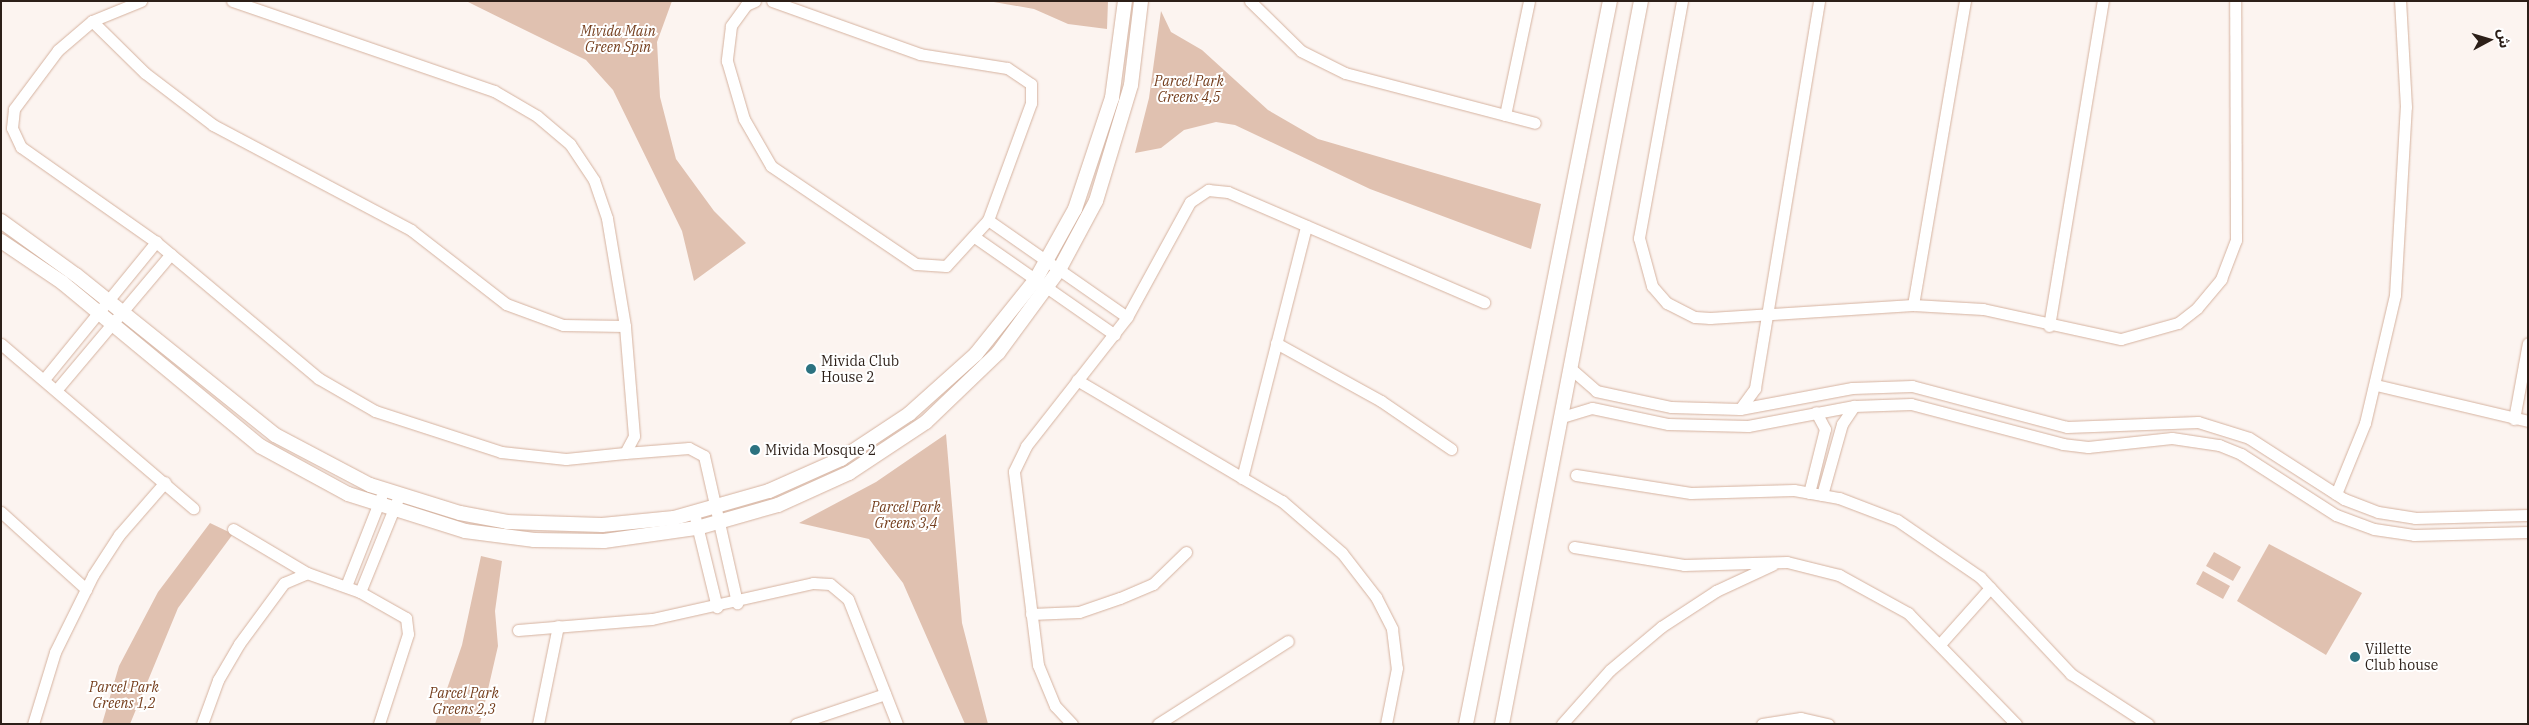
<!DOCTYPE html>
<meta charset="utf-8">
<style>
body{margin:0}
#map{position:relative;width:2529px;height:725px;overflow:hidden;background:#fcf4f0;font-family:"IBM Plex Serif","Noto Sans Arabic",serif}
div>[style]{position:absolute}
.green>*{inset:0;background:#e0c1b0}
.roads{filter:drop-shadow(0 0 1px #d5b29f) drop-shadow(0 0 1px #d5b29f)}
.minor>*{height:11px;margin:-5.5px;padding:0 5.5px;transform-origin:5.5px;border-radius:5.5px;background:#fff}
.tertiary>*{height:14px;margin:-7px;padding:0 7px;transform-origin:7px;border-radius:7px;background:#fff}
.dots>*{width:14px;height:14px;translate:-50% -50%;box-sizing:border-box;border:2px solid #fff;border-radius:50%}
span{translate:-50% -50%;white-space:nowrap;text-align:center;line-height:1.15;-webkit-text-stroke:4px #fff;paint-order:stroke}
.park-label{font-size:14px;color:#753f1e;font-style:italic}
.poi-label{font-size:14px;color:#2c1f18}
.left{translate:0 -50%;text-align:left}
.frame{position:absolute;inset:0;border:2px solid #2c1f18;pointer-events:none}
.north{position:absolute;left:2464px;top:15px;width:50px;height:50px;-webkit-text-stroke:4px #fff;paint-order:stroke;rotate:84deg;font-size:14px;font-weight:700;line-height:20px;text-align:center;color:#2c1f18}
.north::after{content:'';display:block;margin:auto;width:18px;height:22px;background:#2c1f18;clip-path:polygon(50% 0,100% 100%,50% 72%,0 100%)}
</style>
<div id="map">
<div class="green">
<div style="clip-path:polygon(466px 1px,672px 1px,657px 42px,660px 97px,676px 159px,714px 211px,746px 243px,694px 281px,682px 231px,613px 90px,586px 60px)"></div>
<div style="clip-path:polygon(988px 1px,1108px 1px,1107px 29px,1068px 24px,1034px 9px)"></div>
<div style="clip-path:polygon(1161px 11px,1171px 32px,1202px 50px,1268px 110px,1318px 139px,1541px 204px,1531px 249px,1370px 189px,1235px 125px,1216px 122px,1184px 130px,1161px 148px,1135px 153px,1149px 98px)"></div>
<div style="clip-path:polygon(946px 434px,962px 623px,988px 724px,965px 724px,903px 583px,869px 539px,799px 523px,876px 482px)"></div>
<div style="clip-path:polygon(210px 523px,233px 534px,178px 608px,130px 724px,102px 724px,119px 666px,158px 592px)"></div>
<div style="clip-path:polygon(2269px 544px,2362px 593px,2326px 655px,2237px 601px)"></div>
<div style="clip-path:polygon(2214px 552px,2241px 567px,2233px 581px,2206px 566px)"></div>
<div style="clip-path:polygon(481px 556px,502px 561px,495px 611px,498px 646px,480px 724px,435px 724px,462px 645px)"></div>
<div style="clip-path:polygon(2203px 571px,2230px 586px,2223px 599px,2196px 584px)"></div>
</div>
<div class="roads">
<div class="minor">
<div style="left:141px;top:1px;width:53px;rotate:157.8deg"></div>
<div style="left:92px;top:21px;width:45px;rotate:139.5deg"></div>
<div style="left:58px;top:50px;width:74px;rotate:126.7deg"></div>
<div style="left:14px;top:109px;width:19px;rotate:96deg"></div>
<div style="left:12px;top:128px;width:21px;rotate:65deg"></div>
<div style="left:21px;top:147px;width:165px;rotate:35.1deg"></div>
<div style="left:156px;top:242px;width:212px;rotate:40deg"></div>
<div style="left:318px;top:378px;width:66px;rotate:30.1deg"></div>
<div style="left:375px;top:411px;width:133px;rotate:18deg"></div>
<div style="left:501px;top:452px;width:65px;rotate:6.1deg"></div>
<div style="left:566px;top:459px;width:59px;rotate:-5.8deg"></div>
<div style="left:625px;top:453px;width:19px;rotate:-62deg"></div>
<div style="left:634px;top:436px;width:110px;rotate:-94.7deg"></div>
<div style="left:625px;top:326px;width:109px;rotate:-99.5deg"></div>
<div style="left:607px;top:218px;width:40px;rotate:-108.9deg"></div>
<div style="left:594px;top:180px;width:43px;rotate:-123.7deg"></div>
<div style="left:570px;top:144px;width:43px;rotate:-139.7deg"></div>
<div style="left:537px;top:116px;width:50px;rotate:-149.8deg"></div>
<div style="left:494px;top:91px;width:277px;rotate:-161deg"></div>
<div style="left:755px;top:1px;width:10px;rotate:156deg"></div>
<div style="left:746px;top:5px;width:26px;rotate:126deg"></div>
<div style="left:731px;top:26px;width:35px;rotate:97deg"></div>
<div style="left:727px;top:61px;width:60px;rotate:73.7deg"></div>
<div style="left:744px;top:119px;width:54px;rotate:60.1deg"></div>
<div style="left:771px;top:166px;width:175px;rotate:34.1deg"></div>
<div style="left:916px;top:264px;width:30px;rotate:4deg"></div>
<div style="left:946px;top:266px;width:62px;rotate:-47.6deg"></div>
<div style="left:988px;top:220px;width:125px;rotate:-69.8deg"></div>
<div style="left:1031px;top:103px;width:19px;rotate:-90deg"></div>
<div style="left:1031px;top:84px;width:29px;rotate:-146deg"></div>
<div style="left:1007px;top:68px;width:88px;rotate:-170.9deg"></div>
<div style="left:920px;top:54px;width:157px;rotate:-160.3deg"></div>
<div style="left:1250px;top:1px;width:71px;rotate:44.4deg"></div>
<div style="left:1301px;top:51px;width:49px;rotate:26.6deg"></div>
<div style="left:1345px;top:73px;width:196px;rotate:14.7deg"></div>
<div style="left:1682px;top:1px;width:241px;rotate:100.3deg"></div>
<div style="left:1639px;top:238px;width:50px;rotate:74.8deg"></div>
<div style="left:1652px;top:286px;width:23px;rotate:49deg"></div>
<div style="left:1667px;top:303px;width:31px;rotate:27deg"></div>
<div style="left:1695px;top:317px;width:15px;rotate:4deg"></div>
<div style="left:1710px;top:318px;width:203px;rotate:-3.7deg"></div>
<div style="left:1913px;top:305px;width:70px;rotate:3.3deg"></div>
<div style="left:1983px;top:309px;width:141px;rotate:12.3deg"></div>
<div style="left:2121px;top:339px;width:59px;rotate:-15.7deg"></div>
<div style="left:2178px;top:323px;width:24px;rotate:-38deg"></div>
<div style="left:2197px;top:308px;width:38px;rotate:-50deg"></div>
<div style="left:2221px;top:279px;width:42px;rotate:-69deg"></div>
<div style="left:2236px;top:240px;width:239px;rotate:-90.2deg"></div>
<div style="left:92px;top:21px;width:74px;rotate:44.5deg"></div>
<div style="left:145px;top:73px;width:86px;rotate:37.4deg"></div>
<div style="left:213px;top:125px;width:224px;rotate:27.9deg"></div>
<div style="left:411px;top:230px;width:120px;rotate:37.9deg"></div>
<div style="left:506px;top:304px;width:61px;rotate:20.2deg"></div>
<div style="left:563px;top:325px;width:62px;rotate:0.9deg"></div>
<div style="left:1505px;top:115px;width:116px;rotate:-78.1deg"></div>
<div style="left:988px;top:220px;width:169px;rotate:34.9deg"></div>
<div style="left:976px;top:238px;width:169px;rotate:34.9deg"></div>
<div style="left:1913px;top:305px;width:308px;rotate:-80.3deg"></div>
<div style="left:2049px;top:326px;width:329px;rotate:-80.6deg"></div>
<div style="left:1276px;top:343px;width:120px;rotate:28.9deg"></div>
<div style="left:1381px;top:401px;width:85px;rotate:34.4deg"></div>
<div style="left:1px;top:344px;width:253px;rotate:40.5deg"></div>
<div style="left:1570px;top:368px;width:35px;rotate:41deg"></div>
<div style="left:1596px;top:391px;width:77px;rotate:12deg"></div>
<div style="left:1671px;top:407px;width:69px;rotate:1.7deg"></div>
<div style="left:1740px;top:409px;width:114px;rotate:-10.6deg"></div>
<div style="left:1852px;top:388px;width:60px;rotate:-1.9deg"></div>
<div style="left:1912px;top:386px;width:160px;rotate:14.8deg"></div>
<div style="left:2067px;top:427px;width:131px;rotate:-2.2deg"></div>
<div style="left:2198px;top:422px;width:53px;rotate:17.4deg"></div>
<div style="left:2249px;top:438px;width:113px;rotate:32.7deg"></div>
<div style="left:2344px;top:499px;width:36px;rotate:21deg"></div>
<div style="left:2378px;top:512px;width:37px;rotate:9deg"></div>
<div style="left:2415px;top:518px;width:113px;rotate:-1.5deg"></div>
<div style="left:45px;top:378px;width:176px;rotate:-50.8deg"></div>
<div style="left:1077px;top:380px;width:238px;rotate:30.6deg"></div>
<div style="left:1282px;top:501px;width:79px;rotate:40.9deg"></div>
<div style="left:1342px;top:553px;width:56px;rotate:52.3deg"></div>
<div style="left:1376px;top:597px;width:36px;rotate:63deg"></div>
<div style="left:1392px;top:629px;width:39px;rotate:83deg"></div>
<div style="left:1397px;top:668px;width:57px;rotate:101.1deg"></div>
<div style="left:2376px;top:385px;width:156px;rotate:13.3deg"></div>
<div style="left:58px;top:388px;width:175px;rotate:-49.9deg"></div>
<div style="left:1740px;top:409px;width:26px;rotate:-54deg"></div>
<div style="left:1755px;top:388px;width:392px;rotate:-80.6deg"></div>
<div style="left:1562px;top:417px;width:31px;rotate:-17deg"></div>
<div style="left:1592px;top:408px;width:78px;rotate:11.9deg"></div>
<div style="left:1668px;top:424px;width:80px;rotate:1.4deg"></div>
<div style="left:1748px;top:426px;width:108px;rotate:-10.7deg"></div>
<div style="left:1854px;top:406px;width:57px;rotate:-2deg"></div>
<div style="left:1911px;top:404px;width:157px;rotate:14.7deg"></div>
<div style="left:2063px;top:444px;width:25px;rotate:7deg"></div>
<div style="left:2088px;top:447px;width:84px;rotate:-6.1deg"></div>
<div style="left:2172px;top:438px;width:48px;rotate:8.5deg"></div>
<div style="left:2219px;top:445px;width:24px;rotate:22deg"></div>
<div style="left:2241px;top:454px;width:113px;rotate:32.7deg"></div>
<div style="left:2336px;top:515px;width:40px;rotate:20.2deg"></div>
<div style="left:2374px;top:529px;width:40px;rotate:8.5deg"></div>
<div style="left:2414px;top:535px;width:114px;rotate:-1.5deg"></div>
<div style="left:2514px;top:419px;width:77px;rotate:-79.6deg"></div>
<div style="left:625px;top:453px;width:64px;rotate:-4.5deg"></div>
<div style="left:689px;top:448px;width:17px;rotate:28deg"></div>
<div style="left:704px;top:456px;width:151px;rotate:77.3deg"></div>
<div style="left:1576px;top:475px;width:116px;rotate:8.9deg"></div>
<div style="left:1691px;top:493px;width:103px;rotate:-1.7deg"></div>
<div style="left:1794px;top:490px;width:46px;rotate:10.1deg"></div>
<div style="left:1839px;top:498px;width:62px;rotate:20.8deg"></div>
<div style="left:1897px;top:520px;width:101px;rotate:34.5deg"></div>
<div style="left:1980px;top:577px;width:133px;rotate:46.8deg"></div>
<div style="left:2071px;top:674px;width:92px;rotate:33deg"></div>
<div style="left:1242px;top:478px;width:260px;rotate:-75.7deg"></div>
<div style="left:1809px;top:493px;width:66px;rotate:-76deg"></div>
<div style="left:1825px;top:429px;width:19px;rotate:-118deg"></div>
<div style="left:2336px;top:494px;width:77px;rotate:-67.8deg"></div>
<div style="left:2365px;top:423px;width:131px;rotate:-76.8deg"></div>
<div style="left:2395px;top:295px;width:188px;rotate:-86.7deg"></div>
<div style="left:2406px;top:107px;width:106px;rotate:-93.2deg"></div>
<div style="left:1822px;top:495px;width:74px;rotate:-74.3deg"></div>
<div style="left:1842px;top:424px;width:22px;rotate:-56deg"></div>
<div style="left:1px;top:512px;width:115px;rotate:42.2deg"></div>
<div style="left:694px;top:513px;width:97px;rotate:76.3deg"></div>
<div style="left:233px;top:529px;width:86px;rotate:30.7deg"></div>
<div style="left:1574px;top:547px;width:111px;rotate:9.3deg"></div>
<div style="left:1684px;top:565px;width:103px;rotate:-1.7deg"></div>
<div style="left:1787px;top:562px;width:54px;rotate:14deg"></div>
<div style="left:1839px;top:575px;width:79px;rotate:28.8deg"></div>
<div style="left:1908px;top:613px;width:155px;rotate:45.8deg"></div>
<div style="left:346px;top:586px;width:96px;rotate:-68.5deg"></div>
<div style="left:360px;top:592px;width:104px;rotate:-67.9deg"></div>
<div style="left:1031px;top:614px;width:48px;rotate:-2.4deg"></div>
<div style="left:1079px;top:612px;width:43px;rotate:-18.9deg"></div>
<div style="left:1120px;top:598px;width:36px;rotate:-23deg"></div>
<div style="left:1153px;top:584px;width:46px;rotate:-44.1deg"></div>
<div style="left:518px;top:630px;width:134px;rotate:-4.7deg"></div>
<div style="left:652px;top:619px;width:165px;rotate:-12.6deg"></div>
<div style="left:813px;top:583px;width:17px;rotate:3deg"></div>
<div style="left:830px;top:584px;width:23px;rotate:40deg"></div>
<div style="left:848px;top:599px;width:134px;rotate:68.6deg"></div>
<div style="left:1941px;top:643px;width:74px;rotate:-48.3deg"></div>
<div style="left:33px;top:724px;width:75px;rotate:-73deg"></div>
<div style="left:55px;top:652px;width:86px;rotate:-63.7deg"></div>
<div style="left:93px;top:575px;width:48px;rotate:-57deg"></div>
<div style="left:119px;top:535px;width:70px;rotate:-49deg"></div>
<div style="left:202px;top:724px;width:47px;rotate:-70deg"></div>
<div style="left:218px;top:680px;width:42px;rotate:-59.7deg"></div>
<div style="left:239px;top:644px;width:76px;rotate:-53.6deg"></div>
<div style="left:284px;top:583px;width:25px;rotate:-23deg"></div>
<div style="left:307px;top:573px;width:56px;rotate:19.7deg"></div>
<div style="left:360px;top:592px;width:53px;rotate:29.5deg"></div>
<div style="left:406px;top:618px;width:16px;rotate:83deg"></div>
<div style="left:408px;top:634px;width:95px;rotate:107.9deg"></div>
<div style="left:538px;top:724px;width:100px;rotate:-78.5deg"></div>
<div style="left:796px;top:724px;width:94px;rotate:-18.6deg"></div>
<div style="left:1072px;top:724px;width:25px;rotate:-133deg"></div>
<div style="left:1055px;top:706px;width:44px;rotate:-112.5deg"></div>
<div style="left:1038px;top:665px;width:195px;rotate:-97.1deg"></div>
<div style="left:1014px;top:471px;width:28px;rotate:-64deg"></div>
<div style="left:1026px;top:446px;width:164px;rotate:-51.9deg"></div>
<div style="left:1127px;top:317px;width:131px;rotate:-61.3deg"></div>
<div style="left:1190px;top:202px;width:22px;rotate:-34deg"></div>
<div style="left:1208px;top:190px;width:20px;rotate:6deg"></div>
<div style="left:1228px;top:192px;width:279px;rotate:23.3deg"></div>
<div style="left:1158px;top:724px;width:154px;rotate:-32.6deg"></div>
<div style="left:1562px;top:724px;width:72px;rotate:-48.4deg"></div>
<div style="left:1610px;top:670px;width:67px;rotate:-40.1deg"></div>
<div style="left:1661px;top:627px;width:66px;rotate:-33.2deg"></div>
<div style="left:1716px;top:591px;width:62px;rotate:-24.9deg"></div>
<div style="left:1762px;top:724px;width:39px;rotate:-9deg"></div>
<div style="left:1801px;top:718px;width:28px;rotate:13deg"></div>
</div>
<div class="tertiary">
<div style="left:1px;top:221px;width:92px;rotate:35.8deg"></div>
<div style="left:76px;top:275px;width:255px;rotate:38.8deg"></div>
<div style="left:275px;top:435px;width:107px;rotate:27.8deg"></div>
<div style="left:370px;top:485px;width:94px;rotate:17.3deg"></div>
<div style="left:460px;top:513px;width:48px;rotate:10.8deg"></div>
<div style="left:507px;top:522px;width:95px;rotate:1.8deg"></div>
<div style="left:602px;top:525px;width:72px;rotate:-5.6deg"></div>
<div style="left:674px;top:518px;width:99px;rotate:-15.9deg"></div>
<div style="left:769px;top:491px;width:79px;rotate:-24deg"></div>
<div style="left:841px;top:459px;width:82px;rotate:-33.5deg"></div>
<div style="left:909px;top:414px;width:90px;rotate:-41.8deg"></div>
<div style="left:976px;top:354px;width:96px;rotate:-51.3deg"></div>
<div style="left:1036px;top:279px;width:80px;rotate:-60.9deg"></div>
<div style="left:1075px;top:209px;width:117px;rotate:-71.6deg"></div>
<div style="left:1112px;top:98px;width:98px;rotate:-82.4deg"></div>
<div style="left:1px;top:241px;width:75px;rotate:34.1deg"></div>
<div style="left:63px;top:283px;width:256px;rotate:39.6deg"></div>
<div style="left:260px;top:446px;width:100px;rotate:28.6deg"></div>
<div style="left:348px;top:494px;width:123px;rotate:17.5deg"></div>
<div style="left:465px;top:531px;width:70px;rotate:7.4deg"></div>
<div style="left:534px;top:540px;width:70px;rotate:0.8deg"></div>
<div style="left:604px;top:541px;width:94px;rotate:-8deg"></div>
<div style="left:697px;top:528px;width:84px;rotate:-15.9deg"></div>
<div style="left:778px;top:505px;width:78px;rotate:-24.3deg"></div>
<div style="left:849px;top:473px;width:92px;rotate:-33.5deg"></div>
<div style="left:926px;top:422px;width:100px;rotate:-43.8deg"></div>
<div style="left:998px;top:353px;width:103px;rotate:-53.7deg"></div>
<div style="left:1059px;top:270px;width:78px;rotate:-61.8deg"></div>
<div style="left:1096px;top:201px;width:121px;rotate:-73.2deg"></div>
<div style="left:1131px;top:85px;width:85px;rotate:-83.2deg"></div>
<div style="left:1466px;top:724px;width:737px;rotate:-78.74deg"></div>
<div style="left:1502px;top:724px;width:736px;rotate:-79.12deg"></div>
</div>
</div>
<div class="dots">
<div style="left:811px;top:369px;background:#2c7280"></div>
<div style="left:755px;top:450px;background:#2c7280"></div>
<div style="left:2355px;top:657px;background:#2c7280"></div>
</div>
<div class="park-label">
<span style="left:618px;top:39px">Mivida Main<br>Green Spin</span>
<span style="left:1189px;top:89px">Parcel Park<br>Greens 4,5</span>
<span style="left:906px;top:515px">Parcel Park<br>Greens 3,4</span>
<span style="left:124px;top:695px">Parcel Park<br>Greens 1,2</span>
<span style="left:464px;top:701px">Parcel Park<br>Greens 2,3</span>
</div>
<div class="poi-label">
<span class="left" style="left:821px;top:369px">Mivida Club<br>House 2</span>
<span class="left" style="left:765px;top:450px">Mivida Mosque 2</span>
<span class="left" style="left:2365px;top:657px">Villette<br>Club house</span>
</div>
<div class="frame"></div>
<div class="north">ش</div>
</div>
